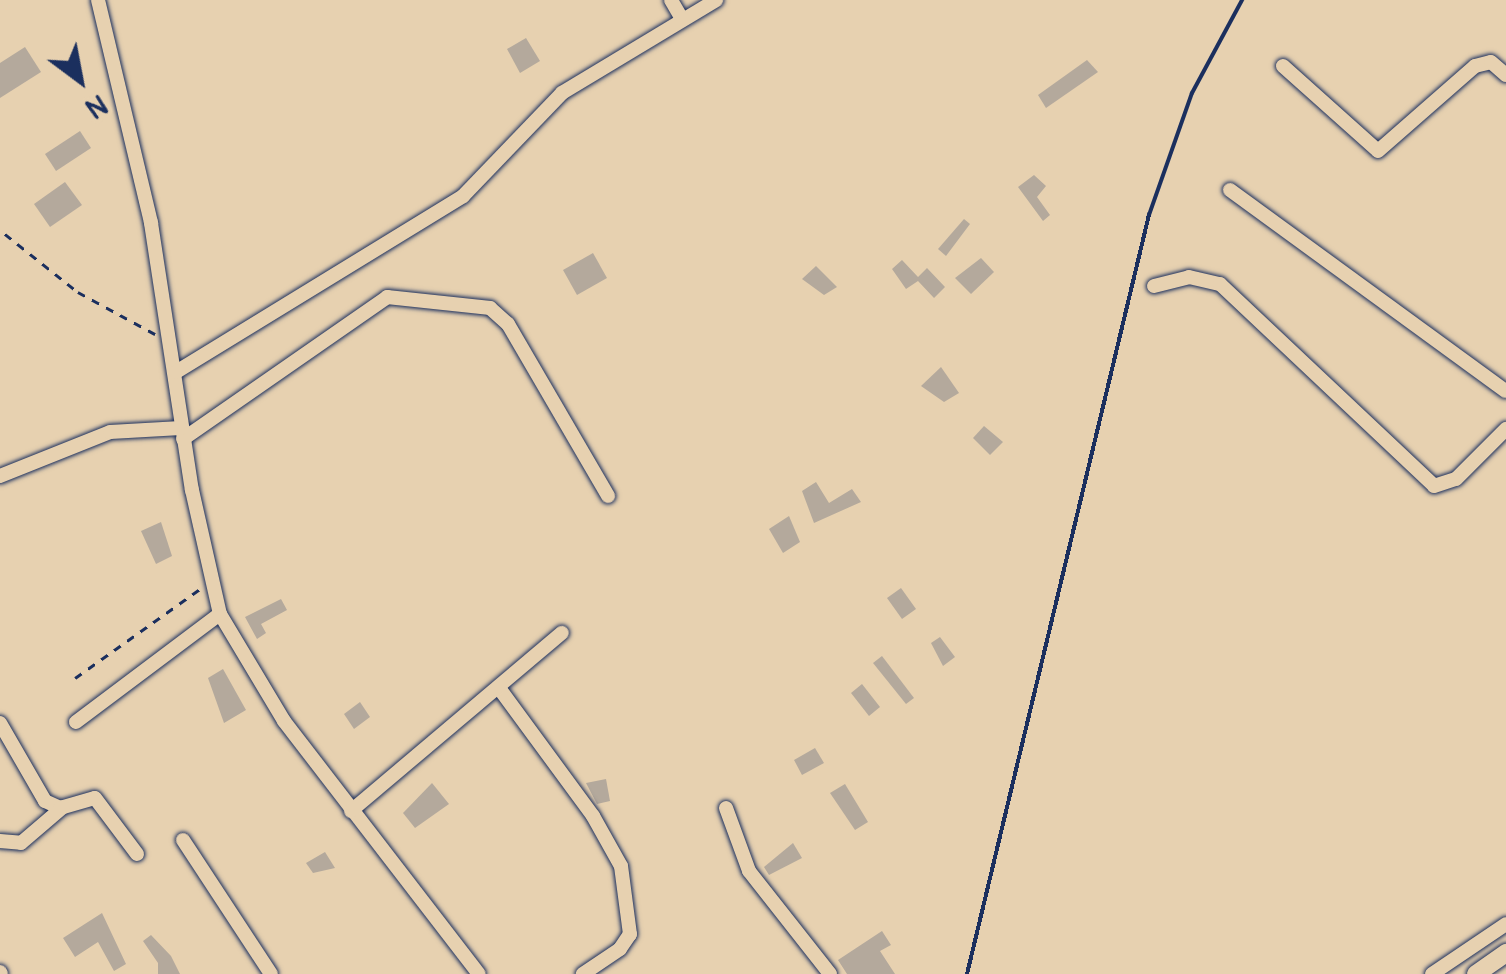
<!DOCTYPE html>
<style>
body{margin:0}
#map{position:relative;width:1506px;height:974px;overflow:hidden;background:#e7d1b0;font-family:Pangolin,sans-serif}
div>[style]{position:absolute}
.building>*{inset:0;background:#b4a99c}
.path>*{height:2.5px;margin-top:-1.25px;transform-origin:0;background:repeating-linear-gradient(90deg,#1b2f5e 0 8px,transparent 0 16px)}
.roads{filter:drop-shadow(0 0 2px #1b2f5e) drop-shadow(0 0 2px #1b2f5e)}
.minor>*{height:14px;margin:-7px;padding:0 7px;transform-origin:7px;border-radius:7px;background:#e7d1b0}
.major>*{height:18px;margin:-9px;padding:0 9px;transform-origin:9px;border-radius:9px;background:#e7d1b0}
.rail>*{height:4px;margin:-2px;padding:0 2px;transform-origin:2px;border-radius:2px;background:#1b2f5e}
span{translate:-50% -50%;white-space:nowrap;text-align:center;line-height:1.15;-webkit-text-stroke:8px #e7d1b0;paint-order:stroke}
.north{position:absolute;left:30px;top:30px;width:100px;height:100px;-webkit-text-stroke:8px #e7d1b0;paint-order:stroke;rotate:148deg;font-size:28px;font-weight:700;line-height:40px;text-align:center;color:#1b2f5e}
.north::after{content:'';display:block;margin:auto;width:35px;height:45px;background:#1b2f5e;clip-path:polygon(50% 0,100% 100%,50% 72%,0 100%)}
</style>
<div id="map">
<div class="building">
<div style="clip-path:polygon(526px 38px,540px 61px,520px 73px,507px 49px)"></div>
<div style="clip-path:polygon(25px 47px,41px 72px,0 98px,0 63px)"></div>
<div style="clip-path:polygon(1087px 60px,1098px 72px,1046px 108px,1038px 95px)"></div>
<div style="clip-path:polygon(80px 131px,91px 148px,56px 171px,45px 154px)"></div>
<div style="clip-path:polygon(1034px 175px,1046px 186px,1037px 197px,1050px 215px,1043px 221px,1018px 187px)"></div>
<div style="clip-path:polygon(65px 182px,82px 205px,50px 227px,34px 204px)"></div>
<div style="clip-path:polygon(964px 219px,970px 224px,946px 256px,938px 249px)"></div>
<div style="clip-path:polygon(593px 253px,607px 278px,577px 295px,563px 270px)"></div>
<div style="clip-path:polygon(981px 258px,994px 272px,971px 294px,955px 278px)"></div>
<div style="clip-path:polygon(902px 260px,918px 277px,927px 268px,945px 287px,934px 298px,918px 281px,906px 289px,892px 269px)"></div>
<div style="clip-path:polygon(816px 266px,837px 287px,824px 295px,802px 279px)"></div>
<div style="clip-path:polygon(941px 367px,959px 393px,944px 402px,921px 386px)"></div>
<div style="clip-path:polygon(984px 426px,1003px 442px,990px 455px,973px 438px)"></div>
<div style="clip-path:polygon(816px 482px,829px 503px,852px 489px,861px 502px,814px 523px,802px 491px)"></div>
<div style="clip-path:polygon(789px 516px,800px 542px,783px 553px,769px 529px)"></div>
<div style="clip-path:polygon(161px 522px,172px 556px,156px 564px,141px 531px)"></div>
<div style="clip-path:polygon(901px 588px,916px 609px,902px 619px,887px 598px)"></div>
<div style="clip-path:polygon(281px 599px,287px 610px,261px 624px,266px 633px,257px 639px,245px 617px)"></div>
<div style="clip-path:polygon(940px 637px,955px 657px,943px 666px,931px 643px)"></div>
<div style="clip-path:polygon(882px 656px,914px 698px,906px 704px,873px 663px)"></div>
<div style="clip-path:polygon(223px 669px,246px 710px,224px 723px,208px 678px)"></div>
<div style="clip-path:polygon(862px 684px,880px 707px,869px 716px,851px 693px)"></div>
<div style="clip-path:polygon(360px 702px,370px 717px,354px 729px,344px 714px)"></div>
<div style="clip-path:polygon(815px 748px,824px 763px,802px 775px,794px 760px)"></div>
<div style="clip-path:polygon(606px 779px,610px 801px,597px 804px,586px 783px)"></div>
<div style="clip-path:polygon(432px 783px,449px 804px,415px 828px,403px 813px)"></div>
<div style="clip-path:polygon(845px 784px,868px 822px,855px 830px,830px 793px)"></div>
<div style="clip-path:polygon(793px 843px,802px 858px,769px 875px,764px 867px)"></div>
<div style="clip-path:polygon(325px 852px,335px 868px,313px 873px,306px 863px)"></div>
<div style="clip-path:polygon(102px 913px,126px 964px,114px 971px,98px 942px,75px 957px,63px 938px)"></div>
<div style="clip-path:polygon(882px 931px,891px 945px,880px 951px,895px 974px,847px 974px,838px 960px)"></div>
<div style="clip-path:polygon(151px 935px,171px 956px,180px 974px,158px 974px,158px 963px,143px 941px)"></div>
</div>
<div class="path">
<div style="left:5px;top:234px;width:93px;rotate:38.5deg"></div>
<div style="left:78px;top:292px;width:88px;rotate:28.6deg"></div>
<div style="left:75px;top:678px;width:155px;rotate:-35.5deg"></div>
</div>
<div class="roads">
<div class="minor">
<div style="left:98px;top:0;width:229px;rotate:76.6deg"></div>
<div style="left:151px;top:223px;width:270px;rotate:81.3deg"></div>
<div style="left:192px;top:490px;width:127px;rotate:77.3deg"></div>
<div style="left:220px;top:614px;width:125px;rotate:59.1deg"></div>
<div style="left:284px;top:721px;width:319px;rotate:52.4deg"></div>
<div style="left:671px;top:0;width:22px;rotate:60deg"></div>
<div style="left:1283px;top:66px;width:127px;rotate:41.8deg"></div>
<div style="left:1378px;top:151px;width:129px;rotate:-41.2deg"></div>
<div style="left:1475px;top:66px;width:16px;rotate:-14deg"></div>
<div style="left:1491px;top:62px;width:20px;rotate:41deg"></div>
<div style="left:1230px;top:190px;width:341px;rotate:36.1deg"></div>
<div style="left:1154px;top:286px;width:36px;rotate:-14deg"></div>
<div style="left:1189px;top:277px;width:32px;rotate:13deg"></div>
<div style="left:1220px;top:284px;width:294px;rotate:43.3deg"></div>
<div style="left:1434px;top:486px;width:23px;rotate:-18deg"></div>
<div style="left:1456px;top:479px;width:71px;rotate:-45deg"></div>
<div style="left:176px;top:372px;width:337px;rotate:-31.5deg"></div>
<div style="left:463px;top:196px;width:143px;rotate:-46.1deg"></div>
<div style="left:562px;top:93px;width:180px;rotate:-31.1deg"></div>
<div style="left:183px;top:439px;width:249px;rotate:-34.8deg"></div>
<div style="left:387px;top:297px;width:104px;rotate:6.1deg"></div>
<div style="left:490px;top:308px;width:24px;rotate:42deg"></div>
<div style="left:508px;top:324px;width:199px;rotate:59.8deg"></div>
<div style="left:0;top:476px;width:118px;rotate:-21.8deg"></div>
<div style="left:110px;top:432px;width:71px;rotate:-3.2deg"></div>
<div style="left:499px;top:688px;width:159px;rotate:53.7deg"></div>
<div style="left:593px;top:816px;width:57px;rotate:60.8deg"></div>
<div style="left:621px;top:866px;width:69px;rotate:82.5deg"></div>
<div style="left:630px;top:934px;width:18px;rotate:124deg"></div>
<div style="left:620px;top:949px;width:45px;rotate:146deg"></div>
<div style="left:76px;top:722px;width:180px;rotate:-36.9deg"></div>
<div style="left:0;top:723px;width:90px;rotate:60deg"></div>
<div style="left:45px;top:801px;width:17px;rotate:25deg"></div>
<div style="left:60px;top:808px;width:36px;rotate:-16deg"></div>
<div style="left:95px;top:798px;width:70px;rotate:53.1deg"></div>
<div style="left:726px;top:808px;width:67px;rotate:69.9deg"></div>
<div style="left:749px;top:871px;width:131px;rotate:51.8deg"></div>
<div style="left:351px;top:811px;width:276px;rotate:-40.2deg"></div>
<div style="left:183px;top:840px;width:160px;rotate:56.7deg"></div>
<div style="left:0;top:841px;width:21px;rotate:5deg"></div>
<div style="left:21px;top:843px;width:55px;rotate:-40.6deg"></div>
<div style="left:0;top:972px;width:2px;rotate:63deg"></div>
<div style="left:1432px;top:974px;width:89px;rotate:-34deg"></div>
</div>
<div class="major">
<div style="left:1476px;top:974px;width:37px;rotate:-35deg"></div>
</div>
</div>
<div class="rail">
<div style="left:967px;top:974px;width:781px;rotate:-76.52deg"></div>
<div style="left:1149px;top:215px;width:129px;rotate:-70.6deg"></div>
<div style="left:1192px;top:93px;width:106px;rotate:-61.7deg"></div>
</div>
<div class="north">N</div>
</div>
